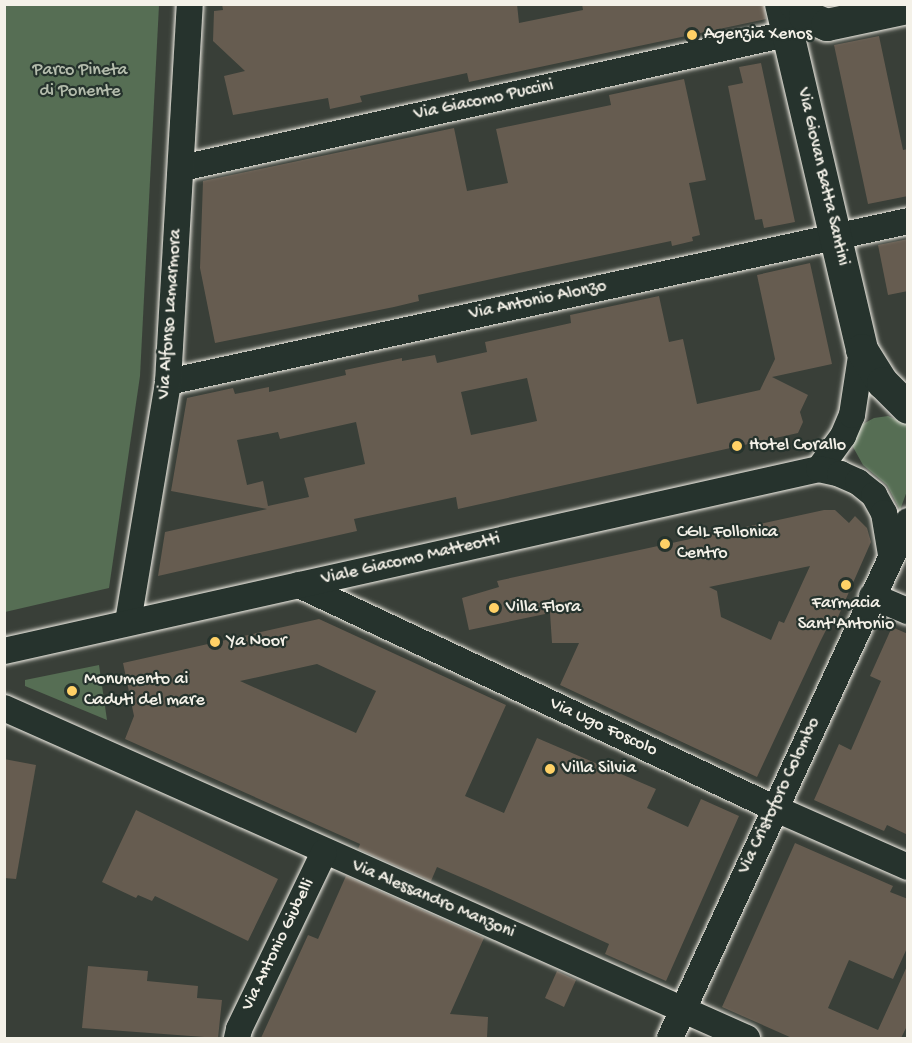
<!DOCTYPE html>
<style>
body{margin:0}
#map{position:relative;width:912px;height:1043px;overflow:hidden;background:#393f38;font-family:"Gochi Hand",sans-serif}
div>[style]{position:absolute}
.green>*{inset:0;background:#566e54}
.building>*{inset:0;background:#665c50}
.roads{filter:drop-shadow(0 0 2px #f4f1e8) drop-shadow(0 0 2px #f4f1e8)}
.minor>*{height:26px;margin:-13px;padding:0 13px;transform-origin:13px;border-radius:13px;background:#26332d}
.tertiary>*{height:32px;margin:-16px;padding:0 16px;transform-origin:16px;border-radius:16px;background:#26332d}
.dots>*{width:16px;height:16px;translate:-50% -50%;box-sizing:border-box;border:3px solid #26332d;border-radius:50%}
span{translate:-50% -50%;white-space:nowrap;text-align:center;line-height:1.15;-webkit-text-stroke:4.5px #26332d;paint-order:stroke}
.poi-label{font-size:18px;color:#f4f1e8}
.left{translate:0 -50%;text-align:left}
.park-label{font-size:18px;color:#b5bdad}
.street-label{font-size:18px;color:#f4f1e8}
.frame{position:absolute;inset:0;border:6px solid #f4f1e8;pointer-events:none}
</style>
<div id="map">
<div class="green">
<div style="clip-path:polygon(5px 4px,159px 5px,140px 376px,109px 588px,5px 612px)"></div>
<div style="clip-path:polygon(888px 416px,907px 424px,907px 491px,900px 510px,887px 485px,863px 465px,853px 447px,855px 435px,863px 424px,874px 418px)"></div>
<div style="clip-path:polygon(99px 665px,107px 720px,25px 686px,25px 680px)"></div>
</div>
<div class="building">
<div style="clip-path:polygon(222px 4px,517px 4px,519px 23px,583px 10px,582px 4px,764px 4px,766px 19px,469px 82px,467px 73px,360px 96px,362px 102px,330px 109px,328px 98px,233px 115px,224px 76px,245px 71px,213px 41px,214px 11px,223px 10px)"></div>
<div style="clip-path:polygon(879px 36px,903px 150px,908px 149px,908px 196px,868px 204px,834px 45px)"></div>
<div style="clip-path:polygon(761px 63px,795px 222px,764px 228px,762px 219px,755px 220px,728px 86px,743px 83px,739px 67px)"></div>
<div style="clip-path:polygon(684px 79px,706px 180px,689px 183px,700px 235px,692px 237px,693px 241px,672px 246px,671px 241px,519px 273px,418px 295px,419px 301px,394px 307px,215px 343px,200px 268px,203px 181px,454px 128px,467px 191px,508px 183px,496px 129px,611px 105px,609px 95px)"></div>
<div style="clip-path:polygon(908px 239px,908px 291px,888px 295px,878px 245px)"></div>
<div style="clip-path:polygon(evenodd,810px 263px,832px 364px,772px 377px,808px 395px,800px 412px,803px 422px,798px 433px,458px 509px,456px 497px,354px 519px,357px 531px,158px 576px,165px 532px,267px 509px,171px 491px,187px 398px,233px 388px,235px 394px,269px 387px,269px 392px,346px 375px,345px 370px,402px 358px,402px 361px,435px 355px,437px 363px,487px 352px,485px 342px,571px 323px,570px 315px,659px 296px,669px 342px,683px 339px,697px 404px,760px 390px,775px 359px,757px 275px,810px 263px,527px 378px,537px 421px,471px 435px,461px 392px,527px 378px,810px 263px,356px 422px,365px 464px,304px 478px,309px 497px,268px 506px,263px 481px,247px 485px,237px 440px,278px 432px,280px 439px,356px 422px)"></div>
<div style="clip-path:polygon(evenodd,824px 510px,835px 510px,849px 523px,855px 516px,867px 528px,871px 542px,834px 626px,829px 624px,820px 642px,757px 777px,560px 685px,579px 643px,552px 643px,550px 613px,469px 630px,462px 598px,499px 587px,497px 581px,824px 510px,810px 566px,784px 623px,779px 621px,771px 640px,721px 617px,717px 591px,709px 587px,810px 566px)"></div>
<div style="clip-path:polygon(evenodd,319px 619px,506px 705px,465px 796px,504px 813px,537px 738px,656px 789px,647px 808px,688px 827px,701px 799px,739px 816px,666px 981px,605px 954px,609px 944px,488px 889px,437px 867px,431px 881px,358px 849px,360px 844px,125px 739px,134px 716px,123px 663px,319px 619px,317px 664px,376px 691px,356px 733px,240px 681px,317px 664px)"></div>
<div style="clip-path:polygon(892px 627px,908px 634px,908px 835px,887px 825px,884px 831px,814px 800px,839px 744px,851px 750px,881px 681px,870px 676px)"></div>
<div style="clip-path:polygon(4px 759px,36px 765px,16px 879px,4px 878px)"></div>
<div style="clip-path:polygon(136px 810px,278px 879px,248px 941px,155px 896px,152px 901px,138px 895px,136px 898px,102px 882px)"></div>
<div style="clip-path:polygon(795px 843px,893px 886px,890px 892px,908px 899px,908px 946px,893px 979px,849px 960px,828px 1008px,878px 1030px,908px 964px,908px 1024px,901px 1038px,792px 1038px,722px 1007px)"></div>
<div style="clip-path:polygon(346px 876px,484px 938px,450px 1014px,488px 1017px,487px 1038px,261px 1038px,308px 935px,318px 939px)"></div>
<div style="clip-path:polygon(88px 966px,148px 971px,147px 981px,198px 986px,197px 998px,222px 1000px,218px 1038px,82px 1028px)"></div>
<div style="clip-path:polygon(557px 971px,576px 980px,564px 1007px,545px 998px)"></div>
</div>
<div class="roads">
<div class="minor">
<div style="left:182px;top:168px;width:620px;rotate:-12.49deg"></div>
<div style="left:168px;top:382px;width:757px;rotate:-12.27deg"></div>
<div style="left:819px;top:469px;width:41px;rotate:-54deg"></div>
<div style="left:843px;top:436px;width:23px;rotate:-67deg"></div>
<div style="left:852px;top:415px;width:66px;rotate:-81.3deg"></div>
<div style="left:299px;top:585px;width:525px;rotate:25.15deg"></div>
<div style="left:774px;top:808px;width:146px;rotate:23.8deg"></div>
<div style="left:872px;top:596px;width:39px;rotate:23deg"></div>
<div style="left:128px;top:622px;width:243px;rotate:-80.5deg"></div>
<div style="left:168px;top:382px;width:379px;rotate:-86.7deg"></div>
<div style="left:4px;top:651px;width:835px;rotate:-12.59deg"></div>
<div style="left:819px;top:469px;width:22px;rotate:13deg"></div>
<div style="left:840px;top:474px;width:20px;rotate:24deg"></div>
<div style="left:858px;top:482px;width:21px;rotate:39deg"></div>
<div style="left:874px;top:495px;width:21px;rotate:61deg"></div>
<div style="left:884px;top:513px;width:43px;rotate:80.5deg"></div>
<div style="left:4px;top:708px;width:813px;rotate:23.95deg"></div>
<div style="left:237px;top:1038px;width:9px;rotate:-77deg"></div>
<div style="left:239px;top:1029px;width:196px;rotate:-64.3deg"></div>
<div style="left:670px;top:1038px;width:569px;rotate:-65.28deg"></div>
</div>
<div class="tertiary">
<div style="left:781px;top:4px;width:355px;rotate:76.8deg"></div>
<div style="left:862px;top:350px;width:39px;rotate:58deg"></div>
<div style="left:883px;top:383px;width:35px;rotate:45deg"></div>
<div style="left:795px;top:4px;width:16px;rotate:50deg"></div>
<div style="left:805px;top:16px;width:24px;rotate:22deg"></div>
<div style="left:827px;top:25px;width:83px;rotate:-11.9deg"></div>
</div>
</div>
<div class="dots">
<div style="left:692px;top:35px;background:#ffd166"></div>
<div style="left:737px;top:446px;background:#ffd166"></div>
<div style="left:665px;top:544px;background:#ffd166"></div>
<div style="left:846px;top:585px;background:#ffd166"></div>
<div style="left:494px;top:608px;background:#ffd166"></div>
<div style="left:215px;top:642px;background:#ffd166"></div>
<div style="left:72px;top:691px;background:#ffd166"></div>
<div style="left:550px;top:769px;background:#ffd166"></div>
</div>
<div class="poi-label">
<span class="left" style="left:704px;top:35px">Agenzia Xenos</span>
<span class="left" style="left:749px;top:446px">Hotel Corallo</span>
<span class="left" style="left:677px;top:544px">CGIL Follonica<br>Centro</span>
<span style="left:846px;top:615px">Farmacia<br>Sant'Antonio</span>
<span class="left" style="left:506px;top:608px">Villa Flora</span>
<span class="left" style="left:227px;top:642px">Ya Noor</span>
<span class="left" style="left:84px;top:691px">Monumento ai<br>Caduti del mare</span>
<span class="left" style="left:562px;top:769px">Villa Silvia</span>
</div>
<div class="park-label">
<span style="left:80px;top:82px">Parco Pineta<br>di Ponente</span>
</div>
<div class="street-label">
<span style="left:484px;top:101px;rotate:-12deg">Via Giacomo Puccini</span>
<span style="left:822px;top:177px;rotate:77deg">Via Giovan Batta Santini</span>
<span style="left:538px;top:301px;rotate:-12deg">Via Antonio Alonzo</span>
<span style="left:171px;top:314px;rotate:-86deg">Via Alfonso Lamarmora</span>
<span style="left:411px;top:560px;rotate:-13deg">Viale Giacomo Matteotti</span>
<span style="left:603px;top:728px;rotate:25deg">Via Ugo Foscolo</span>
<span style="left:780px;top:796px;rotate:-65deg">Via Cristoforo Colombo</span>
<span style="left:433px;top:900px;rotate:23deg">Via Alessandro Manzoni</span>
<span style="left:279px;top:945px;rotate:-64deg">Via Antonio Giubelli</span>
</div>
<div class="frame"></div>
</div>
